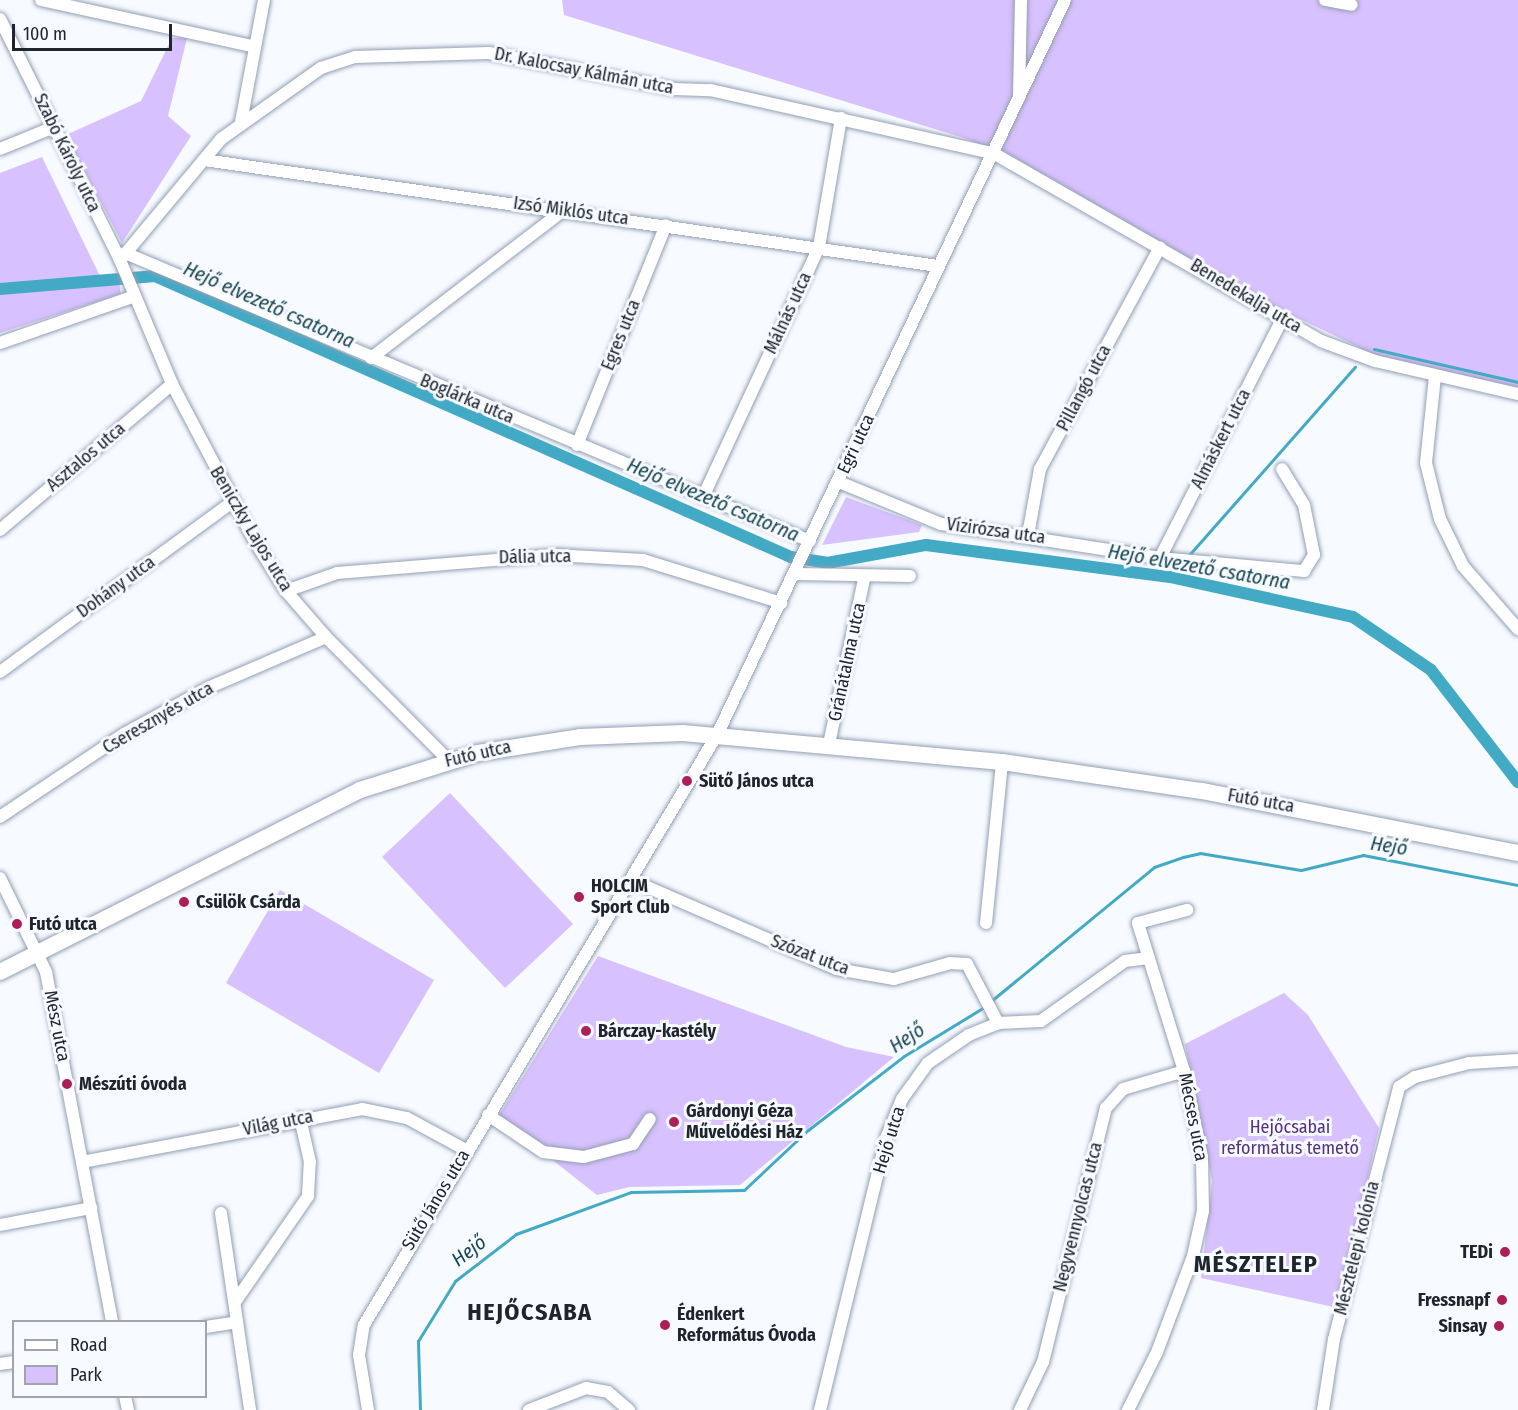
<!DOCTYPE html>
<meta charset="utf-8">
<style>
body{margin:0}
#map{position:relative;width:1518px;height:1410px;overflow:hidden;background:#f7faff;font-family:"Fira Sans Condensed",sans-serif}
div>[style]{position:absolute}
.green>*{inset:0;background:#d7c1fe}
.stream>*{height:3px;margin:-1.5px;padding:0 1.5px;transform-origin:1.5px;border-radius:1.5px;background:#43aac6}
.canal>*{height:12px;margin:-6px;padding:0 6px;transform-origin:6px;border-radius:6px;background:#43aac6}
.roads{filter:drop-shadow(0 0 2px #929fb3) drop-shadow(0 0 2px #929fb3)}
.minor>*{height:12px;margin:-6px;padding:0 6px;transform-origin:6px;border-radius:6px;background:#fff}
.secondary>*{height:16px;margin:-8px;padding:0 8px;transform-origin:8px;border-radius:8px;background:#fff}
.dots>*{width:16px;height:16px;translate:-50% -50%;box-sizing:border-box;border:3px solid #f7faff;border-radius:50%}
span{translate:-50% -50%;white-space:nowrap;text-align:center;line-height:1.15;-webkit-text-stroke:6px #f7faff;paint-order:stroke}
.street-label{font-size:18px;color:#20252d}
.poi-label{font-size:18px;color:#20252d;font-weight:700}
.left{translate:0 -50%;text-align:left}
.right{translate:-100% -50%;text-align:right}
.park-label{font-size:18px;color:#553082}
.water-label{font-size:20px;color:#194653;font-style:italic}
.district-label{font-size:24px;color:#20252d;font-weight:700;letter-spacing:1.5px}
.legend{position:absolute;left:12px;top:1320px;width:195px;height:78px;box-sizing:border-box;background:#f7faff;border:2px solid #a1a5ab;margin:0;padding:8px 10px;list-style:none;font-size:18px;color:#20252d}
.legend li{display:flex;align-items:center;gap:12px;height:30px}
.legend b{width:30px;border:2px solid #a1a5ab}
.scale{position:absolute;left:12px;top:24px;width:160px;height:27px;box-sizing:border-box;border:3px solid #20252d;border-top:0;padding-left:8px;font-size:18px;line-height:21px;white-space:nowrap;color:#20252d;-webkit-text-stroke:4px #f7faff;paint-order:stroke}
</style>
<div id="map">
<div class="green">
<div style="clip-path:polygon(562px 0,1518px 0,1518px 389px,1375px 355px,1267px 303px,1016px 159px,964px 138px,564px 15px)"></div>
<div style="clip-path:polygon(172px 38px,187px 38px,168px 116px,191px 136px,122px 243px,66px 135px,141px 101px)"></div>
<div style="clip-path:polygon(42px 157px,99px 274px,119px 282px,121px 294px,0 333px,0 173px)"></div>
<div style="clip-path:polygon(846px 497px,922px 525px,919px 532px,822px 545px)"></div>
<div style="clip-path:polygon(450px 793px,573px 924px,505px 988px,382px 857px)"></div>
<div style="clip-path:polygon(280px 890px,434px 980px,379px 1073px,226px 983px)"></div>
<div style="clip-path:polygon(598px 956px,846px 1047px,894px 1057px,740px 1185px,629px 1187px,597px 1195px,498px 1117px)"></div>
<div style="clip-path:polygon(1284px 993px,1308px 1015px,1379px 1128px,1338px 1308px,1201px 1278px,1212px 1181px,1185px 1044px)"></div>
</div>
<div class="stream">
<div style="left:1374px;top:349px;width:148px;rotate:12.9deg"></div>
<div style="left:1189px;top:555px;width:251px;rotate:-48.6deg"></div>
<div style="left:1170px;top:577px;width:11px;rotate:-52deg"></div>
<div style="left:991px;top:1001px;width:211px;rotate:-39.4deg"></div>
<div style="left:1154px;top:867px;width:31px;rotate:-19deg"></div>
<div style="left:1183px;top:857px;width:17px;rotate:-13deg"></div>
<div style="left:1200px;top:853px;width:102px;rotate:9.6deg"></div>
<div style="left:1301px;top:870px;width:64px;rotate:-13.6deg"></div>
<div style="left:1363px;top:855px;width:158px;rotate:11deg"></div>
<div style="left:420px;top:1410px;width:69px;rotate:-91.7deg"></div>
<div style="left:418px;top:1341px;width:70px;rotate:-58.3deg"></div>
<div style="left:455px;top:1281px;width:77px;rotate:-37.6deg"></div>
<div style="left:516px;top:1234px;width:122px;rotate:-20.1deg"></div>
<div style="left:631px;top:1192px;width:113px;rotate:-1deg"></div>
<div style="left:744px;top:1190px;width:88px;rotate:-43.2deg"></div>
<div style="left:808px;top:1130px;width:121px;rotate:-37.6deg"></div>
<div style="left:904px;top:1056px;width:96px;rotate:-31.4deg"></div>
</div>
<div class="canal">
<div style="left:0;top:289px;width:156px;rotate:-4.8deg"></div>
<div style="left:155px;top:276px;width:695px;rotate:23.84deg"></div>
<div style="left:791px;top:557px;width:36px;rotate:9deg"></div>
<div style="left:827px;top:563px;width:101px;rotate:-10.3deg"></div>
<div style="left:926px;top:545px;width:246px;rotate:7.5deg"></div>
<div style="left:1170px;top:577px;width:187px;rotate:12.3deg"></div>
<div style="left:1353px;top:617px;width:94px;rotate:34.2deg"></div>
<div style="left:1431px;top:670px;width:142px;rotate:52.2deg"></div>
</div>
<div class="roads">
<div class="minor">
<div style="left:41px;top:0;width:216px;rotate:12.3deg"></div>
<div style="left:1325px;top:0;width:27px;rotate:10deg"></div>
<div style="left:0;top:19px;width:269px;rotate:63.5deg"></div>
<div style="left:120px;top:260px;width:134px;rotate:67.2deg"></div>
<div style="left:172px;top:384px;width:180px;rotate:62.2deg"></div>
<div style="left:256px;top:543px;width:57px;rotate:58deg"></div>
<div style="left:286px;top:591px;width:61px;rotate:49deg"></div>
<div style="left:326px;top:637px;width:173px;rotate:45.2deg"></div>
<div style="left:1019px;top:96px;width:96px;rotate:-88.8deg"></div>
<div style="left:241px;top:122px;width:124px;rotate:-79.3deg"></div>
<div style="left:0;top:149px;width:58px;rotate:-22.2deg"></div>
<div style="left:204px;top:160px;width:742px;rotate:8.22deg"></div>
<div style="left:125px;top:253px;width:743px;rotate:22.8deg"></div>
<div style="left:120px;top:260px;width:158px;rotate:-50.1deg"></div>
<div style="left:221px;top:139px;width:123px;rotate:-35.4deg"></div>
<div style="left:321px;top:68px;width:36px;rotate:-18deg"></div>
<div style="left:355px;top:57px;width:134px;rotate:-1.7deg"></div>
<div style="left:489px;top:53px;width:188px;rotate:11deg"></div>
<div style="left:674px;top:89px;width:36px;rotate:2deg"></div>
<div style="left:710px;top:90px;width:290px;rotate:12.6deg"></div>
<div style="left:993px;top:153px;width:378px;rotate:29.8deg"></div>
<div style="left:1321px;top:341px;width:58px;rotate:20.3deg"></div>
<div style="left:1375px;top:361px;width:147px;rotate:13deg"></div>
<div style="left:0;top:343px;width:143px;rotate:-19.2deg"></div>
<div style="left:371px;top:358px;width:243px;rotate:-37.5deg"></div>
<div style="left:1435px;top:376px;width:87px;rotate:95.9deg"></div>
<div style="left:1426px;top:463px;width:58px;rotate:76deg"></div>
<div style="left:1440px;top:519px;width:52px;rotate:63.9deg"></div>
<div style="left:1463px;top:566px;width:84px;rotate:48.9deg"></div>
<div style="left:577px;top:445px;width:237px;rotate:-68deg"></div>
<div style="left:839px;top:482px;width:110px;rotate:22.4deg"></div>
<div style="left:941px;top:524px;width:222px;rotate:8.8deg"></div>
<div style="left:1160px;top:558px;width:145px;rotate:5.2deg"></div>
<div style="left:1304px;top:571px;width:19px;rotate:-58deg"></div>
<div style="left:1314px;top:555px;width:51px;rotate:-101.3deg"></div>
<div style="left:1304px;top:505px;width:42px;rotate:-121.4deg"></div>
<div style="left:703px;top:497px;width:276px;rotate:-65.1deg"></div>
<div style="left:819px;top:247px;width:131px;rotate:-80.3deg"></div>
<div style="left:0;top:530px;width:226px;rotate:-40.3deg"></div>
<div style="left:1028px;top:535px;width:67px;rotate:-79.7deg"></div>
<div style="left:1040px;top:469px;width:252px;rotate:-61.6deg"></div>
<div style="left:1160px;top:558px;width:267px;rotate:-62.9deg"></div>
<div style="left:797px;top:574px;width:113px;rotate:1deg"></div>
<div style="left:286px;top:591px;width:54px;rotate:-19.4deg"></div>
<div style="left:337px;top:573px;width:218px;rotate:-4.7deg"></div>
<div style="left:554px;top:555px;width:89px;rotate:3.2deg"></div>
<div style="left:643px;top:560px;width:145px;rotate:17.2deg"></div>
<div style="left:0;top:672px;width:288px;rotate:-36.2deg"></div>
<div style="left:829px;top:744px;width:169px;rotate:-78deg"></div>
<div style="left:0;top:817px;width:149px;rotate:-33.8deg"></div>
<div style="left:124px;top:734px;width:98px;rotate:-28.7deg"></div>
<div style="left:210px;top:687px;width:126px;rotate:-23.3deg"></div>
<div style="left:0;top:878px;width:105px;rotate:63.9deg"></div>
<div style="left:46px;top:972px;width:356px;rotate:79.3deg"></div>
<div style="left:631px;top:880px;width:224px;rotate:23.4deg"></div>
<div style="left:837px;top:969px;width:58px;rotate:10deg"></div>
<div style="left:894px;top:979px;width:58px;rotate:-15.9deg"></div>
<div style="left:950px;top:963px;width:17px;rotate:3deg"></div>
<div style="left:967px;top:964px;width:67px;rotate:62.3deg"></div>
<div style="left:986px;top:923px;width:162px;rotate:-84.3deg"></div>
<div style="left:488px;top:1115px;width:66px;rotate:33.9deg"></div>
<div style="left:543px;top:1152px;width:41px;rotate:7deg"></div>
<div style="left:584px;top:1157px;width:51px;rotate:-14.9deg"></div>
<div style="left:633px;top:1144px;width:30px;rotate:-56deg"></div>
<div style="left:82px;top:1162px;width:285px;rotate:-10.7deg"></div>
<div style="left:362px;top:1109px;width:46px;rotate:11.3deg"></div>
<div style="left:407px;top:1118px;width:67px;rotate:28.5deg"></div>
<div style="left:221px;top:1213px;width:199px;rotate:81.6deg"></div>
<div style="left:0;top:1225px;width:93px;rotate:-10.6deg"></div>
<div style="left:235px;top:1302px;width:129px;rotate:-55.4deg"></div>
<div style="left:308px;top:1196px;width:34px;rotate:-87deg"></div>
<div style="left:310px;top:1162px;width:45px;rotate:-102.8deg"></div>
<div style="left:206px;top:1327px;width:30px;rotate:-9deg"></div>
<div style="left:0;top:1364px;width:14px;rotate:-8deg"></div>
<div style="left:125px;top:1396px;width:14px;rotate:78deg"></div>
<div style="left:368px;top:1410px;width:56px;rotate:-99.3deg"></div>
<div style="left:359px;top:1355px;width:30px;rotate:-81deg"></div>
<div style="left:364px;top:1325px;width:688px;rotate:-59.11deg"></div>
<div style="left:717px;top:735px;width:813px;rotate:-64.66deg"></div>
<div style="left:529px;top:1410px;width:61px;rotate:-21.1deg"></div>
<div style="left:586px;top:1388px;width:22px;rotate:10deg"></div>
<div style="left:608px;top:1392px;width:28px;rotate:41deg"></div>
<div style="left:820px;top:1410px;width:282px;rotate:-76.3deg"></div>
<div style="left:887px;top:1136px;width:40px;rotate:-68deg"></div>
<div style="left:902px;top:1099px;width:44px;rotate:-54.2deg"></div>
<div style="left:928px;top:1063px;width:50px;rotate:-34.3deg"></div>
<div style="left:969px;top:1035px;width:31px;rotate:-22deg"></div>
<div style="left:998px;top:1023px;width:43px;rotate:-2.7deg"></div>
<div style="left:1041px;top:1021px;width:103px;rotate:-35.5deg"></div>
<div style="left:1125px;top:961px;width:24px;rotate:-7deg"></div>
<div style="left:1020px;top:1410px;width:53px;rotate:-64.4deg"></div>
<div style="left:1043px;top:1362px;width:262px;rotate:-76.1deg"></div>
<div style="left:1106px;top:1108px;width:25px;rotate:-48deg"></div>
<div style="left:1123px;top:1089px;width:64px;rotate:-16.4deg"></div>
<div style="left:1128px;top:1410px;width:65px;rotate:-63.4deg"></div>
<div style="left:1157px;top:1352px;width:103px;rotate:-69.4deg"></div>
<div style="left:1193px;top:1256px;width:46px;rotate:-77.5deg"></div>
<div style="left:1203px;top:1211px;width:54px;rotate:-91.1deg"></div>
<div style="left:1202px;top:1157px;width:88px;rotate:-101.8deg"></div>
<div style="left:1184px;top:1071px;width:155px;rotate:-107.3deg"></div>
<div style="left:1138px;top:923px;width:51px;rotate:-14.9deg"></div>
<div style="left:1323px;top:1410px;width:72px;rotate:-81.2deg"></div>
<div style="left:1334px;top:1339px;width:260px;rotate:-75.5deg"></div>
<div style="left:1399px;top:1087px;width:19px;rotate:-32deg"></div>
<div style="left:1415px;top:1077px;width:56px;rotate:-14.5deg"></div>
<div style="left:1469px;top:1063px;width:49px;rotate:-3.5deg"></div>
</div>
<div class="secondary">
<div style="left:0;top:972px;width:403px;rotate:-26.8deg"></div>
<div style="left:360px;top:790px;width:124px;rotate:-17.4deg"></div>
<div style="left:478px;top:753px;width:103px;rotate:-8.9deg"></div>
<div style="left:580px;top:737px;width:103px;rotate:-2.2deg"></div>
<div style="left:683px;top:733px;width:320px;rotate:5.2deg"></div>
<div style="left:1002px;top:762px;width:202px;rotate:8.3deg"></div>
<div style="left:1202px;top:791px;width:322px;rotate:11.1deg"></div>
</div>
</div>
<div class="dots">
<div style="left:687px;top:781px;background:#ad1f58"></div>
<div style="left:579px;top:897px;background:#ad1f58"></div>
<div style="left:184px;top:902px;background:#ad1f58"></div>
<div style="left:17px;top:924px;background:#ad1f58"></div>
<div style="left:586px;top:1031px;background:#ad1f58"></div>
<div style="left:67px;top:1084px;background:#ad1f58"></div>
<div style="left:674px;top:1122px;background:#ad1f58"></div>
<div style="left:1505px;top:1252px;background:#ad1f58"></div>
<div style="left:1502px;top:1300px;background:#ad1f58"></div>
<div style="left:665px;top:1325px;background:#ad1f58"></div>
<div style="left:1499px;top:1326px;background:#ad1f58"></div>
</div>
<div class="street-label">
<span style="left:584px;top:71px;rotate:11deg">Dr. Kalocsay Kálmán utca</span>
<span style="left:67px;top:153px;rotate:64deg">Szabó Károly utca</span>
<span style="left:571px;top:211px;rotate:8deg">Izsó Miklós utca</span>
<span style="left:1246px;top:296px;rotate:31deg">Benedekalja utca</span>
<span style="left:788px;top:313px;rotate:-65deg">Málnás utca</span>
<span style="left:621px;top:335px;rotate:-68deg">Egres utca</span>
<span style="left:1084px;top:388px;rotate:-62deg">Pillangó utca</span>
<span style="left:467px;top:399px;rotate:23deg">Boglárka utca</span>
<span style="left:1221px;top:439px;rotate:-63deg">Almáskert utca</span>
<span style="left:856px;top:444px;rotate:-65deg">Egri utca</span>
<span style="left:86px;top:457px;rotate:-40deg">Asztalos utca</span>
<span style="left:251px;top:529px;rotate:59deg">Beniczky Lajos utca</span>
<span style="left:996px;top:531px;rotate:8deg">Vízirózsa utca</span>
<span style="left:535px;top:557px;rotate:-1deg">Dália utca</span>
<span style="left:116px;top:587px;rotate:-36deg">Dohány utca</span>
<span style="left:847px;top:662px;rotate:-78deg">Gránátalma utca</span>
<span style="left:158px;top:718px;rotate:-30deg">Cseresznyés utca</span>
<span style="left:478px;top:754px;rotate:-13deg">Futó utca</span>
<span style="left:1261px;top:801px;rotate:10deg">Futó utca</span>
<span style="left:810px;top:955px;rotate:21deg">Szózat utca</span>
<span style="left:57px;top:1026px;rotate:79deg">Mész utca</span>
<span style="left:1193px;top:1117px;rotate:79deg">Mécses utca</span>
<span style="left:278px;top:1123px;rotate:-11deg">Világ utca</span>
<span style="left:889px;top:1140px;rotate:-73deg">Hejő utca</span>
<span style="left:436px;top:1200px;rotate:-59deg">Sütő János utca</span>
<span style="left:1078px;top:1217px;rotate:-76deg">Negyvennyolcas utca</span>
<span style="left:1357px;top:1248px;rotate:-76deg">Mésztelepi kolónia</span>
</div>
<div class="poi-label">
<span class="left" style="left:699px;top:781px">Sütő János utca</span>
<span class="left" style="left:591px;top:897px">HOLCIM<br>Sport Club</span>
<span class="left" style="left:196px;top:902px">Csülök Csárda</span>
<span class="left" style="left:29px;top:924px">Futó utca</span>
<span class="left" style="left:598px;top:1031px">Bárczay-kastély</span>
<span class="left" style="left:79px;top:1084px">Mészúti óvoda</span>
<span class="left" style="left:686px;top:1122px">Gárdonyi Géza<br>Művelődési Ház</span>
<span class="right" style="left:1493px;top:1252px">TEDi</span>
<span class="right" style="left:1490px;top:1300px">Fressnapf</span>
<span class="left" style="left:677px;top:1325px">Édenkert<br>Református Óvoda</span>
<span class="right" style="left:1487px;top:1326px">Sinsay</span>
</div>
<div class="park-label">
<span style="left:1290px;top:1138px">Hejőcsabai<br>református temető</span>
</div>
<div class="water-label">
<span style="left:269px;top:305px;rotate:24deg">Hejő elvezető csatorna</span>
<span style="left:713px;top:500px;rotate:23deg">Hejő elvezető csatorna</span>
<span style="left:1199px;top:567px;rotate:10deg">Hejő elvezető csatorna</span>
<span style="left:1389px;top:846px;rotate:9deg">Hejő</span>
<span style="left:907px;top:1038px;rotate:-33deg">Hejő</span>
<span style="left:469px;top:1251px;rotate:-37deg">Hejő</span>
</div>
<div class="district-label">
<span style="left:1256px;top:1265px">MÉSZTELEP</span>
<span style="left:530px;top:1313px">HEJŐCSABA</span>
</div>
<ul class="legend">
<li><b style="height:8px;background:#fff"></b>Road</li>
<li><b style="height:16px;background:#d7c1fe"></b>Park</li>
</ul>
<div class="scale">100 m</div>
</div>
